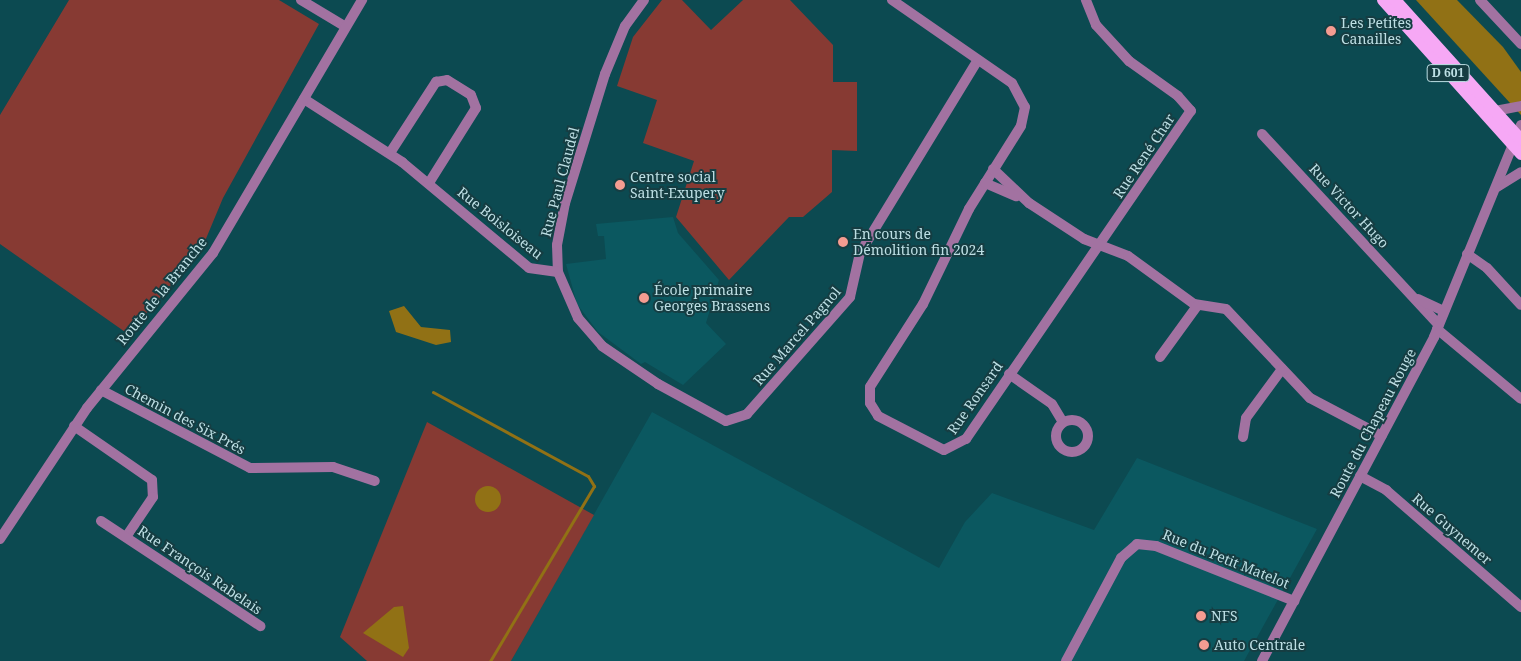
<!DOCTYPE html>
<meta charset="utf-8">
<style>
body{margin:0}
#map{position:relative;width:1521px;height:661px;overflow:hidden;background:#0c4a51;font-family:"Noto Serif",serif}
div>[style]{position:absolute}
.built>*{inset:0;background:#0b5860}
.green>*{inset:0;background:#873a33}
.water>*{inset:0;background:#917115}
.round{border-radius:50%}
.stream>*{height:3px;margin:-1.5px;padding:0 1.5px;transform-origin:1.5px;border-radius:1.5px;background:#917115}
.minor>*{height:10px;margin:-5px;padding:0 5px;transform-origin:5px;border-radius:5px;background:#a272a1}
.minor>.ring{margin:-5px;padding:0;box-sizing:content-box;background:none;border:10px solid #a272a1;border-radius:50%}
.tertiary>*{height:10px;margin:-5px;padding:0 5px;transform-origin:5px;border-radius:5px;background:#a272a1}
.primary>*{height:12px;margin:-6px;padding:0 6px;transform-origin:6px;border-radius:6px;background:#f6a8f5}
.dots>*{width:14px;height:14px;translate:-50% -50%;box-sizing:border-box;border:2px solid #163d42;border-radius:50%}
span{translate:-50% -50%;white-space:nowrap;text-align:center;line-height:1.15;-webkit-text-stroke:4px #163d42;paint-order:stroke}
.shield-label span{padding:1px 4px;background:#163d42;border:1px solid;border-radius:4px;-webkit-text-stroke-width:0}
.shield-label{font-size:12px;color:#bddfe4;font-weight:700}
.poi-label{font-size:14px;color:#bddfe4}
.left{translate:0 -50%;text-align:left}
.street-label{font-size:14px;color:#bddfe4}
</style>
<div id="map">
<div class="built">
<div style="clip-path:polygon(673px 217px,678px 233px,719px 280px,706px 323px,726px 344px,683px 385px,645px 362px,641px 364px,598px 332px,577px 304px,566px 264px,606px 259px,604px 236px,598px 236px,596px 224px)"></div>
<div style="clip-path:polygon(652px 412px,939px 568px,965px 522px,992px 493px,1094px 530px,1137px 458px,1317px 529px,1244px 661px,511px 661px)"></div>
</div>
<div class="green">
<div style="clip-path:polygon(69px 0,279px 0,319px 24px,223px 198px,200px 253px,128px 334px,0 244px,0 115px)"></div>
<div style="clip-path:polygon(662px 0,682px 0,711px 30px,743px 0,790px 0,833px 45px,833px 82px,857px 82px,857px 151px,832px 150px,832px 192px,803px 217px,789px 217px,729px 280px,676px 217px,694px 161px,643px 143px,657px 100px,617px 86px,633px 37px)"></div>
<div style="clip-path:polygon(427px 422px,594px 515px,511px 661px,367px 661px,340px 637px)"></div>
</div>
<div class="water">
<div style="clip-path:polygon(1416px 0,1457px 0,1503px 47px,1521px 72px,1521px 115px)"></div>
<div style="clip-path:polygon(404px 306px,421px 327px,450px 330px,451px 342px,436px 345px,396px 332px,389px 311px)"></div>
<div class="round" style="left:475px;top:486px;width:26px;height:26px"></div>
<div style="clip-path:polygon(403px 606px,409px 648px,403px 657px,363px 633px,394px 607px)"></div>
</div>
<div class="stream">
<div style="left:433px;top:392px;width:176px;rotate:28.5deg"></div>
<div style="left:588px;top:476px;width:12px;rotate:59deg"></div>
<div style="left:594px;top:486px;width:204px;rotate:120.7deg"></div>
</div>
<div class="minor">
<div style="left:301px;top:0;width:52px;rotate:31deg"></div>
<div style="left:644px;top:0;width:32px;rotate:126deg"></div>
<div style="left:625px;top:26px;width:52px;rotate:112.6deg"></div>
<div style="left:605px;top:74px;width:135px;rotate:107.2deg"></div>
<div style="left:565px;top:203px;width:43px;rotate:100.8deg"></div>
<div style="left:557px;top:245px;width:27px;rotate:88deg"></div>
<div style="left:558px;top:272px;width:50px;rotate:66.5deg"></div>
<div style="left:578px;top:318px;width:37px;rotate:49deg"></div>
<div style="left:602px;top:346px;width:68px;rotate:34.2deg"></div>
<div style="left:658px;top:384px;width:77px;rotate:28.6deg"></div>
<div style="left:726px;top:421px;width:22px;rotate:-18deg"></div>
<div style="left:747px;top:414px;width:156px;rotate:-48.6deg"></div>
<div style="left:850px;top:297px;width:45px;rotate:-77.2deg"></div>
<div style="left:860px;top:253px;width:226px;rotate:-58.6deg"></div>
<div style="left:892px;top:0;width:146px;rotate:34.7deg"></div>
<div style="left:1012px;top:83px;width:27px;rotate:62deg"></div>
<div style="left:1025px;top:107px;width:19px;rotate:102deg"></div>
<div style="left:1021px;top:126px;width:98px;rotate:122.1deg"></div>
<div style="left:969px;top:209px;width:106px;rotate:115.8deg"></div>
<div style="left:923px;top:304px;width:98px;rotate:122.6deg"></div>
<div style="left:870px;top:387px;width:16px;rotate:90deg"></div>
<div style="left:870px;top:403px;width:15px;rotate:58deg"></div>
<div style="left:878px;top:416px;width:74px;rotate:27.3deg"></div>
<div style="left:944px;top:450px;width:25px;rotate:-27deg"></div>
<div style="left:966px;top:439px;width:398px;rotate:-55.6deg"></div>
<div style="left:1191px;top:111px;width:20px;rotate:-131deg"></div>
<div style="left:1178px;top:96px;width:60px;rotate:-144.5deg"></div>
<div style="left:1129px;top:61px;width:49px;rotate:-132.5deg"></div>
<div style="left:1096px;top:25px;width:27px;rotate:-112deg"></div>
<div style="left:1480px;top:0;width:60px;rotate:47deg"></div>
<div style="left:304px;top:99px;width:117px;rotate:32.7deg"></div>
<div style="left:402px;top:162px;width:165px;rotate:39.8deg"></div>
<div style="left:529px;top:268px;width:29px;rotate:8deg"></div>
<div style="left:1262px;top:134px;width:260px;rotate:47.2deg"></div>
<div style="left:390px;top:153px;width:85px;rotate:-57.1deg"></div>
<div style="left:436px;top:82px;width:11px;rotate:-10deg"></div>
<div style="left:447px;top:80px;width:28px;rotate:32deg"></div>
<div style="left:471px;top:95px;width:14px;rotate:69deg"></div>
<div style="left:476px;top:108px;width:89px;rotate:122.1deg"></div>
<div style="left:993px;top:169px;width:50px;rotate:43.4deg"></div>
<div style="left:1029px;top:203px;width:66px;rotate:33.2deg"></div>
<div style="left:1084px;top:239px;width:47px;rotate:21.1deg"></div>
<div style="left:1128px;top:256px;width:82px;rotate:36deg"></div>
<div style="left:1194px;top:304px;width:32px;rotate:9deg"></div>
<div style="left:1226px;top:309px;width:122px;rotate:46.7deg"></div>
<div style="left:1310px;top:398px;width:81px;rotate:27.8deg"></div>
<div style="left:985px;top:183px;width:34px;rotate:23deg"></div>
<div style="left:1467px;top:254px;width:24px;rotate:35deg"></div>
<div style="left:1487px;top:268px;width:50px;rotate:47.4deg"></div>
<div style="left:1418px;top:299px;width:29px;rotate:25deg"></div>
<div style="left:1437px;top:329px;width:109px;rotate:39.8deg"></div>
<div style="left:1160px;top:357px;width:63px;rotate:-54deg"></div>
<div style="left:1009px;top:374px;width:52px;rotate:34.9deg"></div>
<div style="left:1052px;top:404px;width:21px;rotate:59deg"></div>
<div style="left:101px;top:390px;width:168px;rotate:27.6deg"></div>
<div style="left:250px;top:468px;width:83px;rotate:-0.7deg"></div>
<div style="left:333px;top:467px;width:44px;rotate:18.4deg"></div>
<div class="ring" style="left:1056px;top:420px;width:22px;height:22px"></div>
<div style="left:74px;top:426px;width:95px;rotate:34.7deg"></div>
<div style="left:152px;top:480px;width:17px;rotate:87deg"></div>
<div style="left:153px;top:497px;width:48px;rotate:124deg"></div>
<div style="left:1243px;top:437px;width:19px;rotate:-81deg"></div>
<div style="left:1246px;top:418px;width:61px;rotate:-53.7deg"></div>
<div style="left:1360px;top:476px;width:30px;rotate:28deg"></div>
<div style="left:1386px;top:490px;width:179px;rotate:40.9deg"></div>
<div style="left:101px;top:521px;width:191px;rotate:33.4deg"></div>
<div style="left:0;top:539px;width:157px;rotate:-56.4deg"></div>
<div style="left:87px;top:408px;width:200px;rotate:-50.9deg"></div>
<div style="left:213px;top:253px;width:294px;rotate:-59.5deg"></div>
<div style="left:1066px;top:661px;width:117px;rotate:-61.9deg"></div>
<div style="left:1121px;top:558px;width:21px;rotate:-41deg"></div>
<div style="left:1137px;top:544px;width:19px;rotate:6deg"></div>
<div style="left:1156px;top:546px;width:149px;rotate:21.7deg"></div>
</div>
<div class="tertiary">
<div style="left:1495px;top:111px;width:26px;rotate:-11deg"></div>
<div style="left:1497px;top:187px;width:28px;rotate:-32deg"></div>
<div style="left:1262px;top:661px;width:367px;rotate:-62deg"></div>
<div style="left:1434px;top:337px;width:229px;rotate:-67.7deg"></div>
</div>
<div class="primary">
<div style="left:1383px;top:0;width:207px;rotate:48.1deg"></div>
<div style="left:1395px;top:0;width:188px;rotate:48deg"></div>
</div>
<div class="dots">
<div style="left:1331px;top:31px;background:#f59c91"></div>
<div style="left:620px;top:185px;background:#f59c91"></div>
<div style="left:843px;top:242px;background:#f59c91"></div>
<div style="left:644px;top:298px;background:#f59c91"></div>
<div style="left:1201px;top:616px;background:#f59c91"></div>
<div style="left:1204px;top:645px;background:#f59c91"></div>
</div>
<div class="shield-label">
<span style="left:1448px;top:73px">D 601</span>
</div>
<div class="poi-label">
<span class="left" style="left:1341px;top:31px">Les Petites<br>Canailles</span>
<span class="left" style="left:630px;top:185px">Centre social<br>Saint-Exupery</span>
<span class="left" style="left:853px;top:242px">En cours de<br>Démolition fin 2024</span>
<span class="left" style="left:654px;top:298px">École primaire<br>Georges Brassens</span>
<span class="left" style="left:1211px;top:616px">NFS</span>
<span class="left" style="left:1214px;top:645px">Auto Centrale</span>
</div>
<div class="street-label">
<span style="left:1144px;top:156px;rotate:-56deg">Rue René Char</span>
<span style="left:560px;top:182px;rotate:-75deg">Rue Paul Claudel</span>
<span style="left:1349px;top:206px;rotate:47deg">Rue Victor Hugo</span>
<span style="left:500px;top:223px;rotate:39deg">Rue Boisloiseau</span>
<span style="left:162px;top:291px;rotate:-51deg">Route de la Branche</span>
<span style="left:797px;top:336px;rotate:-49deg">Rue Marcel Pagnol</span>
<span style="left:975px;top:398px;rotate:-55deg">Rue Ronsard</span>
<span style="left:185px;top:419px;rotate:28deg">Chemin des Six Prés</span>
<span style="left:1373px;top:423px;rotate:-62deg">Route du Chapeau Rouge</span>
<span style="left:1452px;top:529px;rotate:41deg">Rue Guynemer</span>
<span style="left:1226px;top:559px;rotate:22deg">Rue du Petit Matelot</span>
<span style="left:200px;top:570px;rotate:34deg">Rue François Rabelais</span>
</div>
</div>
